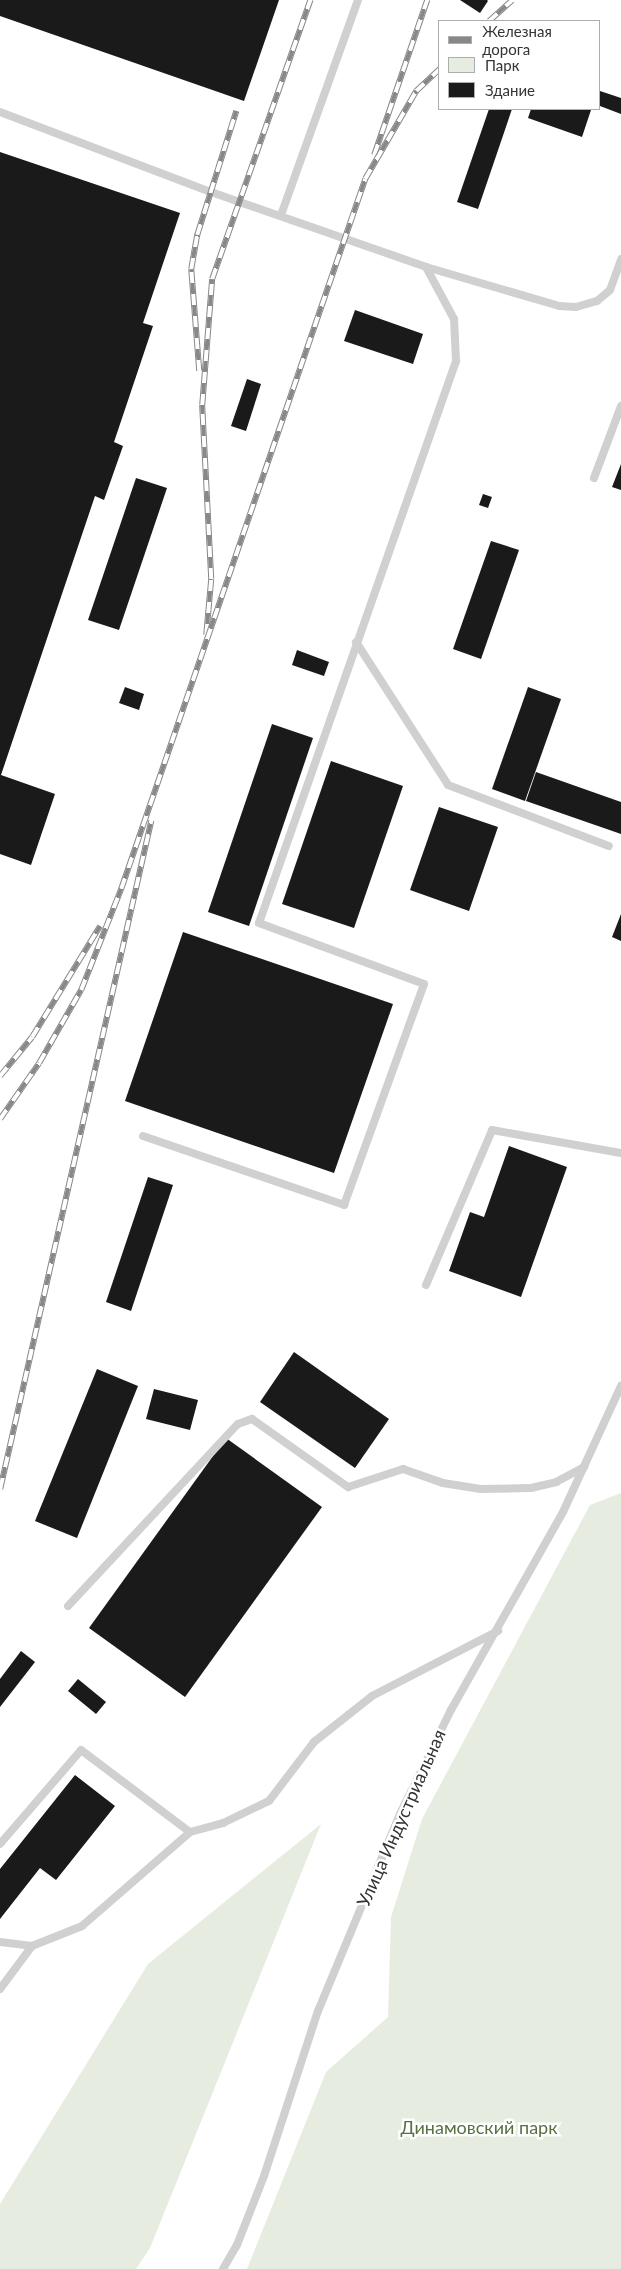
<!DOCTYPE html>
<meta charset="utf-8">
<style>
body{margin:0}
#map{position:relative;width:621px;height:2269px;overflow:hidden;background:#fff;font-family:Lato,sans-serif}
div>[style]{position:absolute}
.green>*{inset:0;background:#e6ecdf}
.building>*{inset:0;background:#1a1a1a}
.lane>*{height:8px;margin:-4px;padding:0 4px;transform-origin:4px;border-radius:4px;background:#d0d0d0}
.rail>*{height:5.5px;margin-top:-2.75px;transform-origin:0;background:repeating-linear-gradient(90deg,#fff 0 11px,#888 0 22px);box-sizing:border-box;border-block:1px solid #888}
span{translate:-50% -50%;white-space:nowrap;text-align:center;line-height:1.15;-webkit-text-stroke:5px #fff;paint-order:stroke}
.street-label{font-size:18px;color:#333}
.park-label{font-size:18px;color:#56703f}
.legend{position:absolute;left:438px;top:20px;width:162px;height:90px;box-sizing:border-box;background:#fff;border:1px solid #adadad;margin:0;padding:6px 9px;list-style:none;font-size:15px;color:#333}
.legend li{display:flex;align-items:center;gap:10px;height:25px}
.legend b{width:25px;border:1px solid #adadad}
</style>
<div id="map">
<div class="green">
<div style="clip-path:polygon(621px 1493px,621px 2269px,247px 2269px,326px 2072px,388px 2017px,391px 1917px,422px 1819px,590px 1505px)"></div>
<div style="clip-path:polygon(321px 1824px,150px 2248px,136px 2269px,0 2269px,0 2204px,148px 1964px)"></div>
</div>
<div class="building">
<div style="clip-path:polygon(0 0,279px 0,244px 101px,0 16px)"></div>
<div style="clip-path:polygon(460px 0,487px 0,488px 1px,480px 13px)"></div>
<div style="clip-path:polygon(600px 91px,621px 98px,621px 114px,600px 106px)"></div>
<div style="clip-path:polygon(489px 109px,512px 109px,478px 209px,457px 202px)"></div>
<div style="clip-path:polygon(531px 109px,589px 109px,591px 110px,582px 137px,528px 118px)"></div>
<div style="clip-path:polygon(0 152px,180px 213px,143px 323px,153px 326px,114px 442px,123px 446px,104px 500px,95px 496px,1px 775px,55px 794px,31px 865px,0 854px)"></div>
<div style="clip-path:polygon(355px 310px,423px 334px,413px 364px,344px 341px)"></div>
<div style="clip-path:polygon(247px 379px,261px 384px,246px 431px,231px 426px)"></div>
<div style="clip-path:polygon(621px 464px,621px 490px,612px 487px)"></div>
<div style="clip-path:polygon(136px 478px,167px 488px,119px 630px,88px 620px)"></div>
<div style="clip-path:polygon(483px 494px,492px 497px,488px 508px,479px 505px)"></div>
<div style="clip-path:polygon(491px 541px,519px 550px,481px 659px,453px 649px)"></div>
<div style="clip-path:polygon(297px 650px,329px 662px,324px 676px,292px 665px)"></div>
<div style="clip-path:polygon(125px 687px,144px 694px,139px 710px,119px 703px)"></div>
<div style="clip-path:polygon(528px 687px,561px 699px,525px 801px,492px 789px)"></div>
<div style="clip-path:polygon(272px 724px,313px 738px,249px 926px,208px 912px)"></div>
<div style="clip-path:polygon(331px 761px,403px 786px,354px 928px,282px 904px)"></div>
<div style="clip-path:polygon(536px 772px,621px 802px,621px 834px,526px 801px)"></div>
<div style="clip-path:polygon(439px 807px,498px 827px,469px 911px,410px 890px)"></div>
<div style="clip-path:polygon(621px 914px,621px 941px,612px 937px)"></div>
<div style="clip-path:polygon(183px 932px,393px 1004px,334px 1173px,125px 1101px)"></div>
<div style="clip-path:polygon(509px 1146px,567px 1167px,521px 1297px,449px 1271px,470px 1212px,484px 1217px)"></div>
<div style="clip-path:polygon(148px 1177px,173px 1185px,131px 1311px,106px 1302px)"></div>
<div style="clip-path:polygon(294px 1352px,389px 1419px,355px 1468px,260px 1402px)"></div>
<div style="clip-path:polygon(97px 1369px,138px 1386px,77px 1538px,35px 1521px)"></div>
<div style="clip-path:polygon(154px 1389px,198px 1400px,190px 1430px,146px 1419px)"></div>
<div style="clip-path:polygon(226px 1438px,322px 1507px,185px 1697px,89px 1628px)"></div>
<div style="clip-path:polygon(21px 1651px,35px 1662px,0 1707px,0 1679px)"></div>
<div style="clip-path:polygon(78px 1679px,106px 1702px,96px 1714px,68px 1691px)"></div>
<div style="clip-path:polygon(75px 1775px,115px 1806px,56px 1880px,40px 1868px,0 1919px,0 1869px)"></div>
</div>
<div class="lane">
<div style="left:0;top:112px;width:226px;rotate:20.8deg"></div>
<div style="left:211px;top:192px;width:228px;rotate:19.2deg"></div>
<div style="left:426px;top:267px;width:139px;rotate:16.3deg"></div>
<div style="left:559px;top:306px;width:17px;rotate:3deg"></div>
<div style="left:576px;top:307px;width:22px;rotate:-16deg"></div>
<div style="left:597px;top:301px;width:17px;rotate:-40deg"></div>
<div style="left:610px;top:290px;width:33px;rotate:-70deg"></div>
<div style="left:281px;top:215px;width:228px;rotate:-70.3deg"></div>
<div style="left:594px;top:478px;width:77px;rotate:-69.4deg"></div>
<div style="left:356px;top:642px;width:170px;rotate:57.2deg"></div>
<div style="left:448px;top:785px;width:172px;rotate:20.8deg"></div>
<div style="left:143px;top:1136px;width:213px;rotate:18.9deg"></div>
<div style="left:344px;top:1205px;width:235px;rotate:-70.1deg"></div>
<div style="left:424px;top:984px;width:176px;rotate:-159.7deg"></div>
<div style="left:259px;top:923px;width:596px;rotate:-70.68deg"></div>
<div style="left:456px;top:361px;width:42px;rotate:-92.7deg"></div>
<div style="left:454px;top:319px;width:59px;rotate:-118.3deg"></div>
<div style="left:426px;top:1285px;width:168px;rotate:-66.9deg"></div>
<div style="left:492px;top:1130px;width:131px;rotate:10.1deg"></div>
<div style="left:68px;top:1606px;width:249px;rotate:-47deg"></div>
<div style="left:238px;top:1424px;width:15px;rotate:-20deg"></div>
<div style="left:252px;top:1419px;width:118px;rotate:35.3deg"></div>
<div style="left:348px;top:1487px;width:58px;rotate:-18.1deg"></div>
<div style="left:403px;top:1469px;width:42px;rotate:19.3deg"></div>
<div style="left:443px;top:1483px;width:38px;rotate:9deg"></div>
<div style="left:481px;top:1489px;width:50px;rotate:-1.1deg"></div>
<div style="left:531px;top:1488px;width:26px;rotate:-13deg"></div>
<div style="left:556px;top:1482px;width:32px;rotate:-28deg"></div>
<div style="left:0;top:1844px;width:124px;rotate:-49.2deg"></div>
<div style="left:81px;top:1750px;width:136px;rotate:37deg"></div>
<div style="left:190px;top:1832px;width:34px;rotate:-15deg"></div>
<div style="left:223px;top:1823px;width:51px;rotate:-25.6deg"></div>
<div style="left:269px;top:1801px;width:74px;rotate:-52.7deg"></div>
<div style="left:314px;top:1742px;width:74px;rotate:-38.4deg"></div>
<div style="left:372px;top:1696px;width:142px;rotate:-27.3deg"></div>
<div style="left:0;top:1942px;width:32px;rotate:7deg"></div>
<div style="left:0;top:1989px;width:54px;rotate:-53.3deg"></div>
<div style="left:32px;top:1946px;width:54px;rotate:-21.8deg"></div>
<div style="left:82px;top:1926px;width:143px;rotate:-41deg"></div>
<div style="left:223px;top:2269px;width:28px;rotate:-60deg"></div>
<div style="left:237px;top:2245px;width:74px;rotate:-68.6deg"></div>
<div style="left:264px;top:2176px;width:174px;rotate:-71.9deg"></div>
<div style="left:318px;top:2011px;width:213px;rotate:-67.4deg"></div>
<div style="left:400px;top:1814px;width:116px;rotate:-63.9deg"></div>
<div style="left:451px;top:1710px;width:227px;rotate:-60.5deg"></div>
<div style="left:563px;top:1512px;width:139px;rotate:-65.3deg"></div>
</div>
<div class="rail">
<div style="left:489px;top:21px;width:31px;rotate:-42deg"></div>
<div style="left:374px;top:155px;width:164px;rotate:-71.1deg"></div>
<div style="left:199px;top:371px;width:102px;rotate:-94.5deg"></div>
<div style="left:191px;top:269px;width:35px;rotate:-80deg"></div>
<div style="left:197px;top:235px;width:130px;rotate:-72.5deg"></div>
<div style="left:206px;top:635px;width:56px;rotate:-84.9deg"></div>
<div style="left:211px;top:579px;width:174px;rotate:-93deg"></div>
<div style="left:202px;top:405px;width:126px;rotate:-85.5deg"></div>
<div style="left:212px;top:279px;width:296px;rotate:-70.6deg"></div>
<div style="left:0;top:1076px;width:50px;rotate:-50.6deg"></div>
<div style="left:32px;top:1037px;width:130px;rotate:-58.5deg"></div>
<div style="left:0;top:1119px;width:68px;rotate:-55.1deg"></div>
<div style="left:39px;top:1063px;width:84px;rotate:-60.1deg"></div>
<div style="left:81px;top:990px;width:109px;rotate:-68.4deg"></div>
<div style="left:121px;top:889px;width:751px;rotate:-71.03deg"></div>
<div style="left:365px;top:179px;width:102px;rotate:-59.9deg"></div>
<div style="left:416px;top:91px;width:33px;rotate:-43deg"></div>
<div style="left:0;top:1489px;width:685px;rotate:-77.26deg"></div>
</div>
<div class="street-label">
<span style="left:401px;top:1818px;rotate:-66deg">Улица Индустриальная</span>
</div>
<div class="park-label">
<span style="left:479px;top:2127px">Динамовский парк</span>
</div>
<ul class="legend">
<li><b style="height:6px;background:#888"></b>Железная дорога</li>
<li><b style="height:14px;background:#e6ecdf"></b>Парк</li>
<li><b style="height:14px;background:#1a1a1a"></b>Здание</li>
</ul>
</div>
